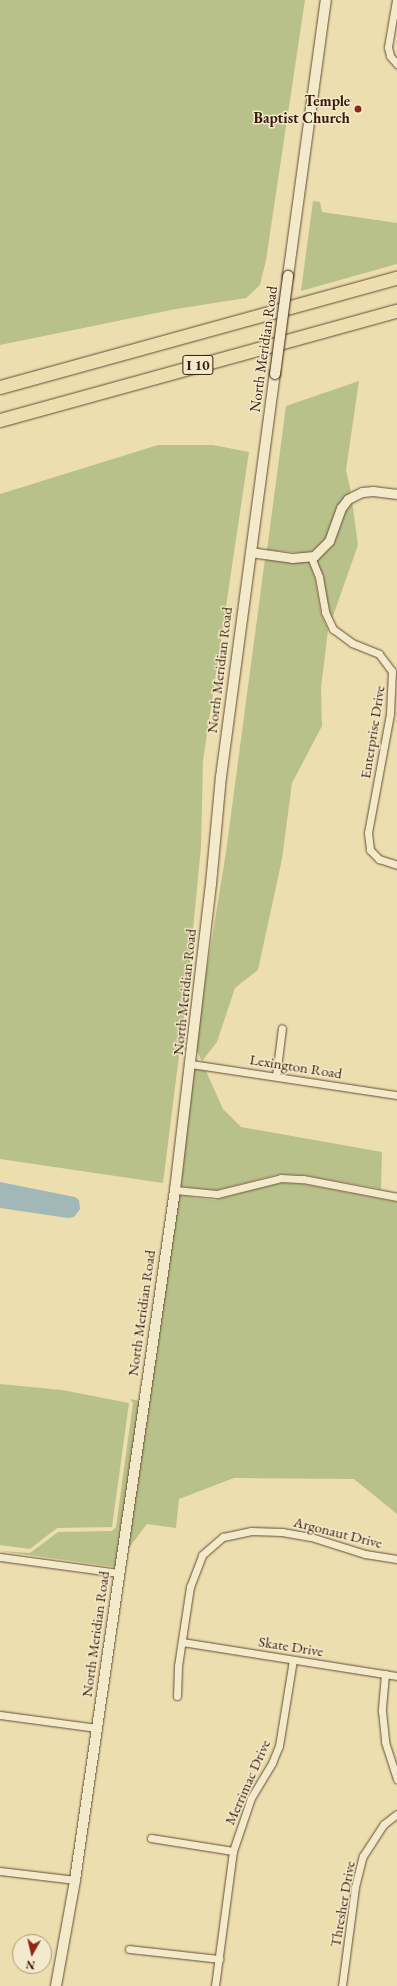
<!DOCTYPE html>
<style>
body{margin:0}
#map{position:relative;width:397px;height:1986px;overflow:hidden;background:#eddeaf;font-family:"EB Garamond",serif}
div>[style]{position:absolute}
.green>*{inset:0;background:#b9c18a}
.water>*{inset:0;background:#a0b9b7}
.roads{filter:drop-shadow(0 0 1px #664b34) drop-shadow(0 0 1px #664b34)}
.minor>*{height:7px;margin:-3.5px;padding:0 3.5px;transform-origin:3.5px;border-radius:3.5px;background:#f3eacb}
.tertiary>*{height:9px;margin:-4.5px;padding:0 4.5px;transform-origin:4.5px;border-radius:4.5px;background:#f3eacb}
.secondary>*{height:10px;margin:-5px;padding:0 5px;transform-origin:5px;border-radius:5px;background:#f3eacb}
.motorway>*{height:13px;margin:-6.5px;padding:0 6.5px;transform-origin:6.5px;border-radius:6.5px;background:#eddeaf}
.bridges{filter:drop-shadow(0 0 1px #391a0b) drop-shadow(0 0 1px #391a0b)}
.secondary-bridge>*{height:10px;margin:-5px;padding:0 5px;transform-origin:5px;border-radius:5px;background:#f3eacb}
.dots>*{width:11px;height:11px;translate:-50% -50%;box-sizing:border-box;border:2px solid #f3eacb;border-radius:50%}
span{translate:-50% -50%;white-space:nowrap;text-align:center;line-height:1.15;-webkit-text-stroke:3px #f3eacb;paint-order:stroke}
.shield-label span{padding:1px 3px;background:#f3eacb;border:1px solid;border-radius:3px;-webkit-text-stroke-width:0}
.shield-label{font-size:14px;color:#391a0b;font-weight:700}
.poi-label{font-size:15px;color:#391a0b;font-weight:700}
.right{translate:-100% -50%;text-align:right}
.street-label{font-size:15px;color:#391a0b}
.north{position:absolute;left:12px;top:1934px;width:40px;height:40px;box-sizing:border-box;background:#f3eacb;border:1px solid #a9977e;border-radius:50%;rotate:188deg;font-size:11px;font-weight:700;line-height:16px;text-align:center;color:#391a0b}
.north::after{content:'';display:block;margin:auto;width:14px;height:18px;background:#8f2418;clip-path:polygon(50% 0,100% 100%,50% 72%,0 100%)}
</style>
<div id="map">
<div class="green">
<div style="clip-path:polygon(0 0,305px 0,266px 260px,260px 285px,246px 298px,176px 309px,0 345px)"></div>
<div style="clip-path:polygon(313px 201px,320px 202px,322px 212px,397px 223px,397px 264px,301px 291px)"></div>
<div style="clip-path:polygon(359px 381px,346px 470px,351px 492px,347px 495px,326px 538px,316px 549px,306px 553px,267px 550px,286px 406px)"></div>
<div style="clip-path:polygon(158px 445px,213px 445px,249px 452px,203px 761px,201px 847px,187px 992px,163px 1183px,0 1159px,0 494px)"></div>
<div style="clip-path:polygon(352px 501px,358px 545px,332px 619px,317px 559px,333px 543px,345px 510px)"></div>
<div style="clip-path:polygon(265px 559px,309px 562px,315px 578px,321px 614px,328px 630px,321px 688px,322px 726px,292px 783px,282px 859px,258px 970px,235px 988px,217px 1042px,202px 1061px,196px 1050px,200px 1012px,226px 852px)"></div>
<div style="clip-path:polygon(194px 1069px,206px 1071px,223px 1109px,241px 1127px,382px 1152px,381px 1189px,304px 1175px,280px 1174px,217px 1190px,179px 1186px)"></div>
<div style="clip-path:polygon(281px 1183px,302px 1184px,397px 1202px,397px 1514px,354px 1479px,234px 1478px,179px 1499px,176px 1528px,147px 1524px,125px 1553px,178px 1195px,214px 1200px)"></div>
<div style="clip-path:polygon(0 1384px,62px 1390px,129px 1403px,112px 1527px,57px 1528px,30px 1549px,0 1545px)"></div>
<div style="clip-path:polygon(130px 1399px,140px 1401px,115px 1567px,0 1551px,30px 1553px,58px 1532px,112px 1531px,116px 1527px,133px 1403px)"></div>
</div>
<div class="water">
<div style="clip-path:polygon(0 1182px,75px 1197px,79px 1200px,80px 1209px,74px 1217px,68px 1218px,0 1208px)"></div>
</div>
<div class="roads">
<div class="minor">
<div style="left:396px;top:0;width:48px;rotate:99.7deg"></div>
<div style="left:388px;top:47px;width:9px;rotate:77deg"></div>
<div style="left:390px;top:56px;width:11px;rotate:49deg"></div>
<div style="left:311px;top:557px;width:22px;rotate:68deg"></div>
<div style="left:319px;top:577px;width:36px;rotate:80deg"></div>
<div style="left:325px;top:612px;width:19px;rotate:65deg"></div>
<div style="left:333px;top:629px;width:24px;rotate:36deg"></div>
<div style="left:352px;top:643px;width:29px;rotate:22deg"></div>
<div style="left:379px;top:654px;width:21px;rotate:53deg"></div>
<div style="left:392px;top:671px;width:43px;rotate:92.7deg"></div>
<div style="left:390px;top:714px;width:121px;rotate:100.5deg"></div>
<div style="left:368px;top:833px;width:17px;rotate:83deg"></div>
<div style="left:370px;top:850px;width:13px;rotate:45deg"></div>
<div style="left:379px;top:859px;width:19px;rotate:18deg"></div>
<div style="left:191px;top:1064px;width:208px;rotate:8.6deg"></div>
<div style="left:276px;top:1076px;width:48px;rotate:-82.9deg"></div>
<div style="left:175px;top:1190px;width:42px;rotate:5.4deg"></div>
<div style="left:217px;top:1194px;width:66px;rotate:-14deg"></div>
<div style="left:281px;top:1178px;width:22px;rotate:3deg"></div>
<div style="left:303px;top:1179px;width:96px;rotate:10.8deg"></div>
<div style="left:0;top:1557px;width:120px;rotate:7.7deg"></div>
<div style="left:182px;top:1642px;width:218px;rotate:9deg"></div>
<div style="left:385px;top:1674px;width:37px;rotate:95deg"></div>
<div style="left:382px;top:1711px;width:31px;rotate:84deg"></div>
<div style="left:385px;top:1742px;width:39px;rotate:72deg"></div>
<div style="left:177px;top:1696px;width:30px;rotate:-88deg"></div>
<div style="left:178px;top:1666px;width:80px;rotate:-81.4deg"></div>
<div style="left:190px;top:1587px;width:34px;rotate:-69deg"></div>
<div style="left:202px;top:1555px;width:28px;rotate:-41deg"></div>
<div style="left:223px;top:1537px;width:29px;rotate:-12deg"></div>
<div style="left:251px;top:1531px;width:31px;rotate:2deg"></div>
<div style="left:282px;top:1532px;width:29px;rotate:10deg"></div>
<div style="left:311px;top:1537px;width:57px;rotate:17.5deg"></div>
<div style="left:365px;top:1554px;width:32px;rotate:9deg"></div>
<div style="left:0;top:1715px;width:98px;rotate:7.6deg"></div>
<div style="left:151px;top:1838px;width:83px;rotate:9deg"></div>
<div style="left:0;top:1871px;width:76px;rotate:6.8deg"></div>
<div style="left:129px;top:1949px;width:91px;rotate:6.3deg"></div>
<div style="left:215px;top:1986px;width:136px;rotate:-82.4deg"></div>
<div style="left:233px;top:1851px;width:56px;rotate:-71.2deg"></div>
<div style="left:251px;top:1798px;width:41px;rotate:-59deg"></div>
<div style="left:272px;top:1763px;width:18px;rotate:-68deg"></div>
<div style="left:279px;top:1746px;width:87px;rotate:-80.8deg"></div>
<div style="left:342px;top:1986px;width:100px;rotate:-82.5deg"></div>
<div style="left:355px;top:1887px;width:32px;rotate:-76deg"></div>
<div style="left:363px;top:1856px;width:38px;rotate:-57deg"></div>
<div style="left:384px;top:1824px;width:16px;rotate:-38deg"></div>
</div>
<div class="tertiary">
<div style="left:250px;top:552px;width:42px;rotate:8.1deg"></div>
<div style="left:292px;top:558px;width:22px;rotate:-5deg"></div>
<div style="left:314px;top:556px;width:21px;rotate:-45deg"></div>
<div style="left:329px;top:541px;width:35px;rotate:-70deg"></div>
<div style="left:341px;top:508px;width:11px;rotate:-52deg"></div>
<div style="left:348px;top:499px;width:16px;rotate:-27deg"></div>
<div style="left:362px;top:492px;width:11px;rotate:-5deg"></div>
<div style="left:373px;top:491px;width:24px;rotate:7deg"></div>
</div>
<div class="secondary">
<div style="left:288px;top:276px;width:279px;rotate:-82.2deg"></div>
<div style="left:56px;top:1986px;width:108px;rotate:-79.8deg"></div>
<div style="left:75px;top:1880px;width:697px;rotate:-81.75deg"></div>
<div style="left:175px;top:1190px;width:308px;rotate:-83.3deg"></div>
<div style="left:211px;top:884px;width:107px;rotate:-84.7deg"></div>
<div style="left:221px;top:777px;width:407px;rotate:-82.4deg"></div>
</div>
<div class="motorway">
<div style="left:0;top:387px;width:412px;rotate:-15.4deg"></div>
<div style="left:0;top:420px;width:412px;rotate:-15.4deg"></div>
</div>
</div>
<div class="bridges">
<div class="secondary-bridge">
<div style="left:275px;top:374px;width:99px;rotate:-82.4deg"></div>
</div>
</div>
<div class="dots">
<div style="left:358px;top:109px;background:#8f2418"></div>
</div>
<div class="shield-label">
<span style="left:198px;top:365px">I 10</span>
</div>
<div class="poi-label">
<span class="right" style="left:350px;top:109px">Temple<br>Baptist Church</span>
</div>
<div class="street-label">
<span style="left:263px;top:349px;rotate:-82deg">North Meridian Road</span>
<span style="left:219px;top:670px;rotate:-83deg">North Meridian Road</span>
<span style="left:372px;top:732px;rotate:-81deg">Enterprise Drive</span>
<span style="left:184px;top:992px;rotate:-84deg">North Meridian Road</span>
<span style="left:296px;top:1066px;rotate:9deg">Lexington Road</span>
<span style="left:141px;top:1313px;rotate:-82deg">North Meridian Road</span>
<span style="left:338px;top:1532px;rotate:14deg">Argonaut Drive</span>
<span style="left:95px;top:1634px;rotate:-82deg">North Meridian Road</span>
<span style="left:291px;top:1646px;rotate:9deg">Skate Drive</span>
<span style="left:247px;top:1782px;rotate:-66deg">Merrimac Drive</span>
<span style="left:342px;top:1904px;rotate:-80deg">Thresher Drive</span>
</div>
<div class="north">N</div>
</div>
